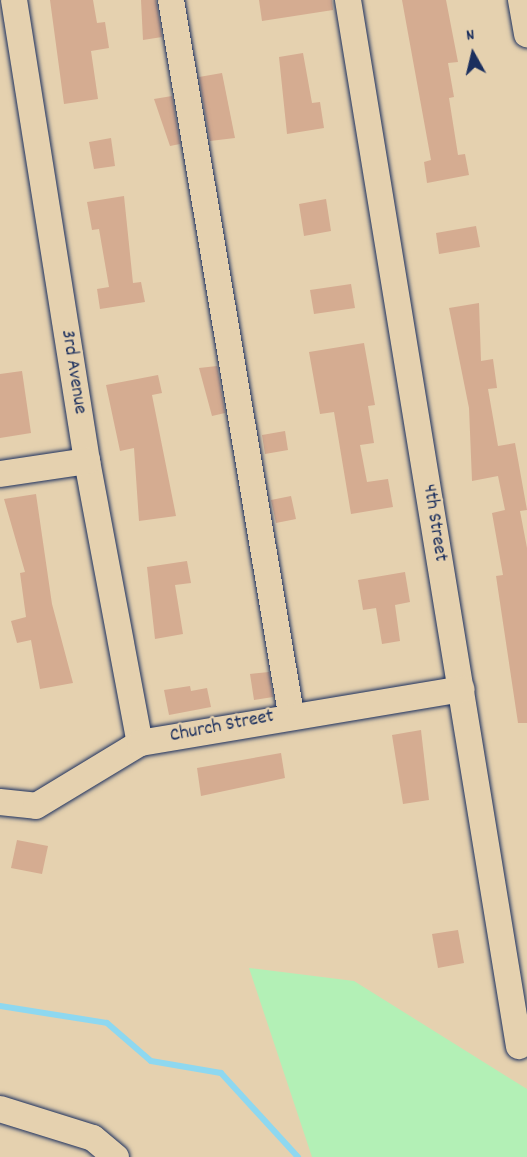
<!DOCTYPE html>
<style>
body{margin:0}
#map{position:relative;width:527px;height:1157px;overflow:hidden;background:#e5d1af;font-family:Dekko,sans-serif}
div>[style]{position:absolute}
.green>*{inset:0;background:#b3f0b6}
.stream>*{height:6px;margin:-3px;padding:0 3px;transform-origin:3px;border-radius:3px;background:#8ed8f0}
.building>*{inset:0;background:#d5ac91}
.roads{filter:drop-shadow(0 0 2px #1b2f5e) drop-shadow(0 0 2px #1b2f5e)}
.minor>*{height:26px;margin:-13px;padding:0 13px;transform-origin:13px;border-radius:13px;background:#e5d1af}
span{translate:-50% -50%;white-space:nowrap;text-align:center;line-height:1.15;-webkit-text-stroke:4.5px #e5d1af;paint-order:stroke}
.street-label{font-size:20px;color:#1b2f5e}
.north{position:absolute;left:443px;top:24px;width:60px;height:60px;-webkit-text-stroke:4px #e5d1af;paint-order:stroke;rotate:352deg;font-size:16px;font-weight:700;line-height:24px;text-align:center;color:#1b2f5e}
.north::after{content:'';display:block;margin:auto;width:21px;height:27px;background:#1b2f5e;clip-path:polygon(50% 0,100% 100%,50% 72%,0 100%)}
</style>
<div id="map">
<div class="green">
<div style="clip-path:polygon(249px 968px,354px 981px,527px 1089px,527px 1157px,312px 1157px)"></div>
</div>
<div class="stream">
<div style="left:0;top:1006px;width:108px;rotate:9deg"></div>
<div style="left:107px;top:1023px;width:58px;rotate:40.8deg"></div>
<div style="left:151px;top:1061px;width:71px;rotate:9.7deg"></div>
<div style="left:221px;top:1073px;width:114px;rotate:47.5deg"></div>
</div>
<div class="building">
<div style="clip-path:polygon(50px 0,93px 0,97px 23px,105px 22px,109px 48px,91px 51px,98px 99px,64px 104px)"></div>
<div style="clip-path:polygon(141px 0,156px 0,162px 37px,143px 40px)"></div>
<div style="clip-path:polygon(259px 0,332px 0,333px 10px,262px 21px)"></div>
<div style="clip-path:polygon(402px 0,446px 0,458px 62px,448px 63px,454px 97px,449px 98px,458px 155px,465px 154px,469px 175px,427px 183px,424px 162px,431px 160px)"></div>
<div style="clip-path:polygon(303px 53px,312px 103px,320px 102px,324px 128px,287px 134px,279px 57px)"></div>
<div style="clip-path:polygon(222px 73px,235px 138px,210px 141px,199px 77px)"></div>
<div style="clip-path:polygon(172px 96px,180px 144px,170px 146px,154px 99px)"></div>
<div style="clip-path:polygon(111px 138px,115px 166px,94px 169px,89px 142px)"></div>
<div style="clip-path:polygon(124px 196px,133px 283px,141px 282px,145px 302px,100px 309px,97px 289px,109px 287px,99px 229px,92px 230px,87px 202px)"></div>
<div style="clip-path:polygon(326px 199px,331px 231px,304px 236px,299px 204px)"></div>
<div style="clip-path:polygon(476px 226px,480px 247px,439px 254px,436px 233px)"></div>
<div style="clip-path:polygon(351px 284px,355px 308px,314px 314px,310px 290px)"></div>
<div style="clip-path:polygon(479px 303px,481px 361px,493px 359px,497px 388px,488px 389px,498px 446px,515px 443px,527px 510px,520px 511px,527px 548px,527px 723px,518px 723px,496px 576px,503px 575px,492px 513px,505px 510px,498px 476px,472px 481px,469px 408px,449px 308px)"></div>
<div style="clip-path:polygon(364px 343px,375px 405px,368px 406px,374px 443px,360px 445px,367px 482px,388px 479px,393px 507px,351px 514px,334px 412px,320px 414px,309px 352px)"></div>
<div style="clip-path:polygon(217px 366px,225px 413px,212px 416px,199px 368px)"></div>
<div style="clip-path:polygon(22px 371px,31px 433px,0 438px,0 374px)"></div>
<div style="clip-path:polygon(158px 375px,162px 393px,152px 395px,176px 516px,139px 521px,134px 448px,120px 451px,106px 385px)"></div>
<div style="clip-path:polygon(285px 431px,288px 450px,265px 454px,262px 435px)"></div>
<div style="clip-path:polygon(36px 494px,52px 604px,73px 683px,40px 689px,31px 640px,17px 643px,11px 621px,26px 617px,20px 573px,25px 572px,4px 499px)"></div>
<div style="clip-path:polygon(291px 496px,296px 519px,276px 523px,271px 500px)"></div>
<div style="clip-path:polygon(187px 561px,191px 583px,175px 585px,183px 634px,155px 639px,147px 567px)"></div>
<div style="clip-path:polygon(405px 572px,410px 602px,395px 605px,400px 641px,382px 644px,376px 608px,363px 610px,358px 580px)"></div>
<div style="clip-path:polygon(269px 672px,273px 697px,254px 700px,250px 674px)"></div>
<div style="clip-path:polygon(190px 686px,191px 691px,207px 688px,211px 707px,169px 715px,164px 690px)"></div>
<div style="clip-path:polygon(421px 730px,429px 800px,403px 804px,392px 735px)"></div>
<div style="clip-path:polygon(281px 753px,285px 778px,201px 796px,197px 768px)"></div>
<div style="clip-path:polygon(17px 840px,48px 846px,42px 874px,11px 868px)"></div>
<div style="clip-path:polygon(458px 930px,464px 963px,438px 968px,432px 934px)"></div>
</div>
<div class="roads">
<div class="minor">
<div style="left:14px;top:0;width:467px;rotate:81deg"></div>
<div style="left:87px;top:461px;width:287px;rotate:79.4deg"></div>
<div style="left:171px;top:0;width:724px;rotate:80.46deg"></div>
<div style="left:348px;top:0;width:1060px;rotate:80.72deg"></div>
<div style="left:521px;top:0;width:35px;rotate:80deg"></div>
<div style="left:0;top:474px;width:88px;rotate:-8.5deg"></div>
<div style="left:0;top:802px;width:36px;rotate:6deg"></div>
<div style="left:36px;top:806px;width:122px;rotate:-31.2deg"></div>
<div style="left:140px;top:743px;width:326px;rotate:-9.5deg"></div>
<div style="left:0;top:1109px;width:97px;rotate:17.3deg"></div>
<div style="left:93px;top:1138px;width:30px;rotate:40deg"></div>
</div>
</div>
<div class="street-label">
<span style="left:73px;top:372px;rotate:81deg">3rd Avenue</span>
<span style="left:434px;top:523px;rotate:81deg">4th Street</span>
<span style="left:222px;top:727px;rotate:-11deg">Church Street</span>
</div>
<div class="north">N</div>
</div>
